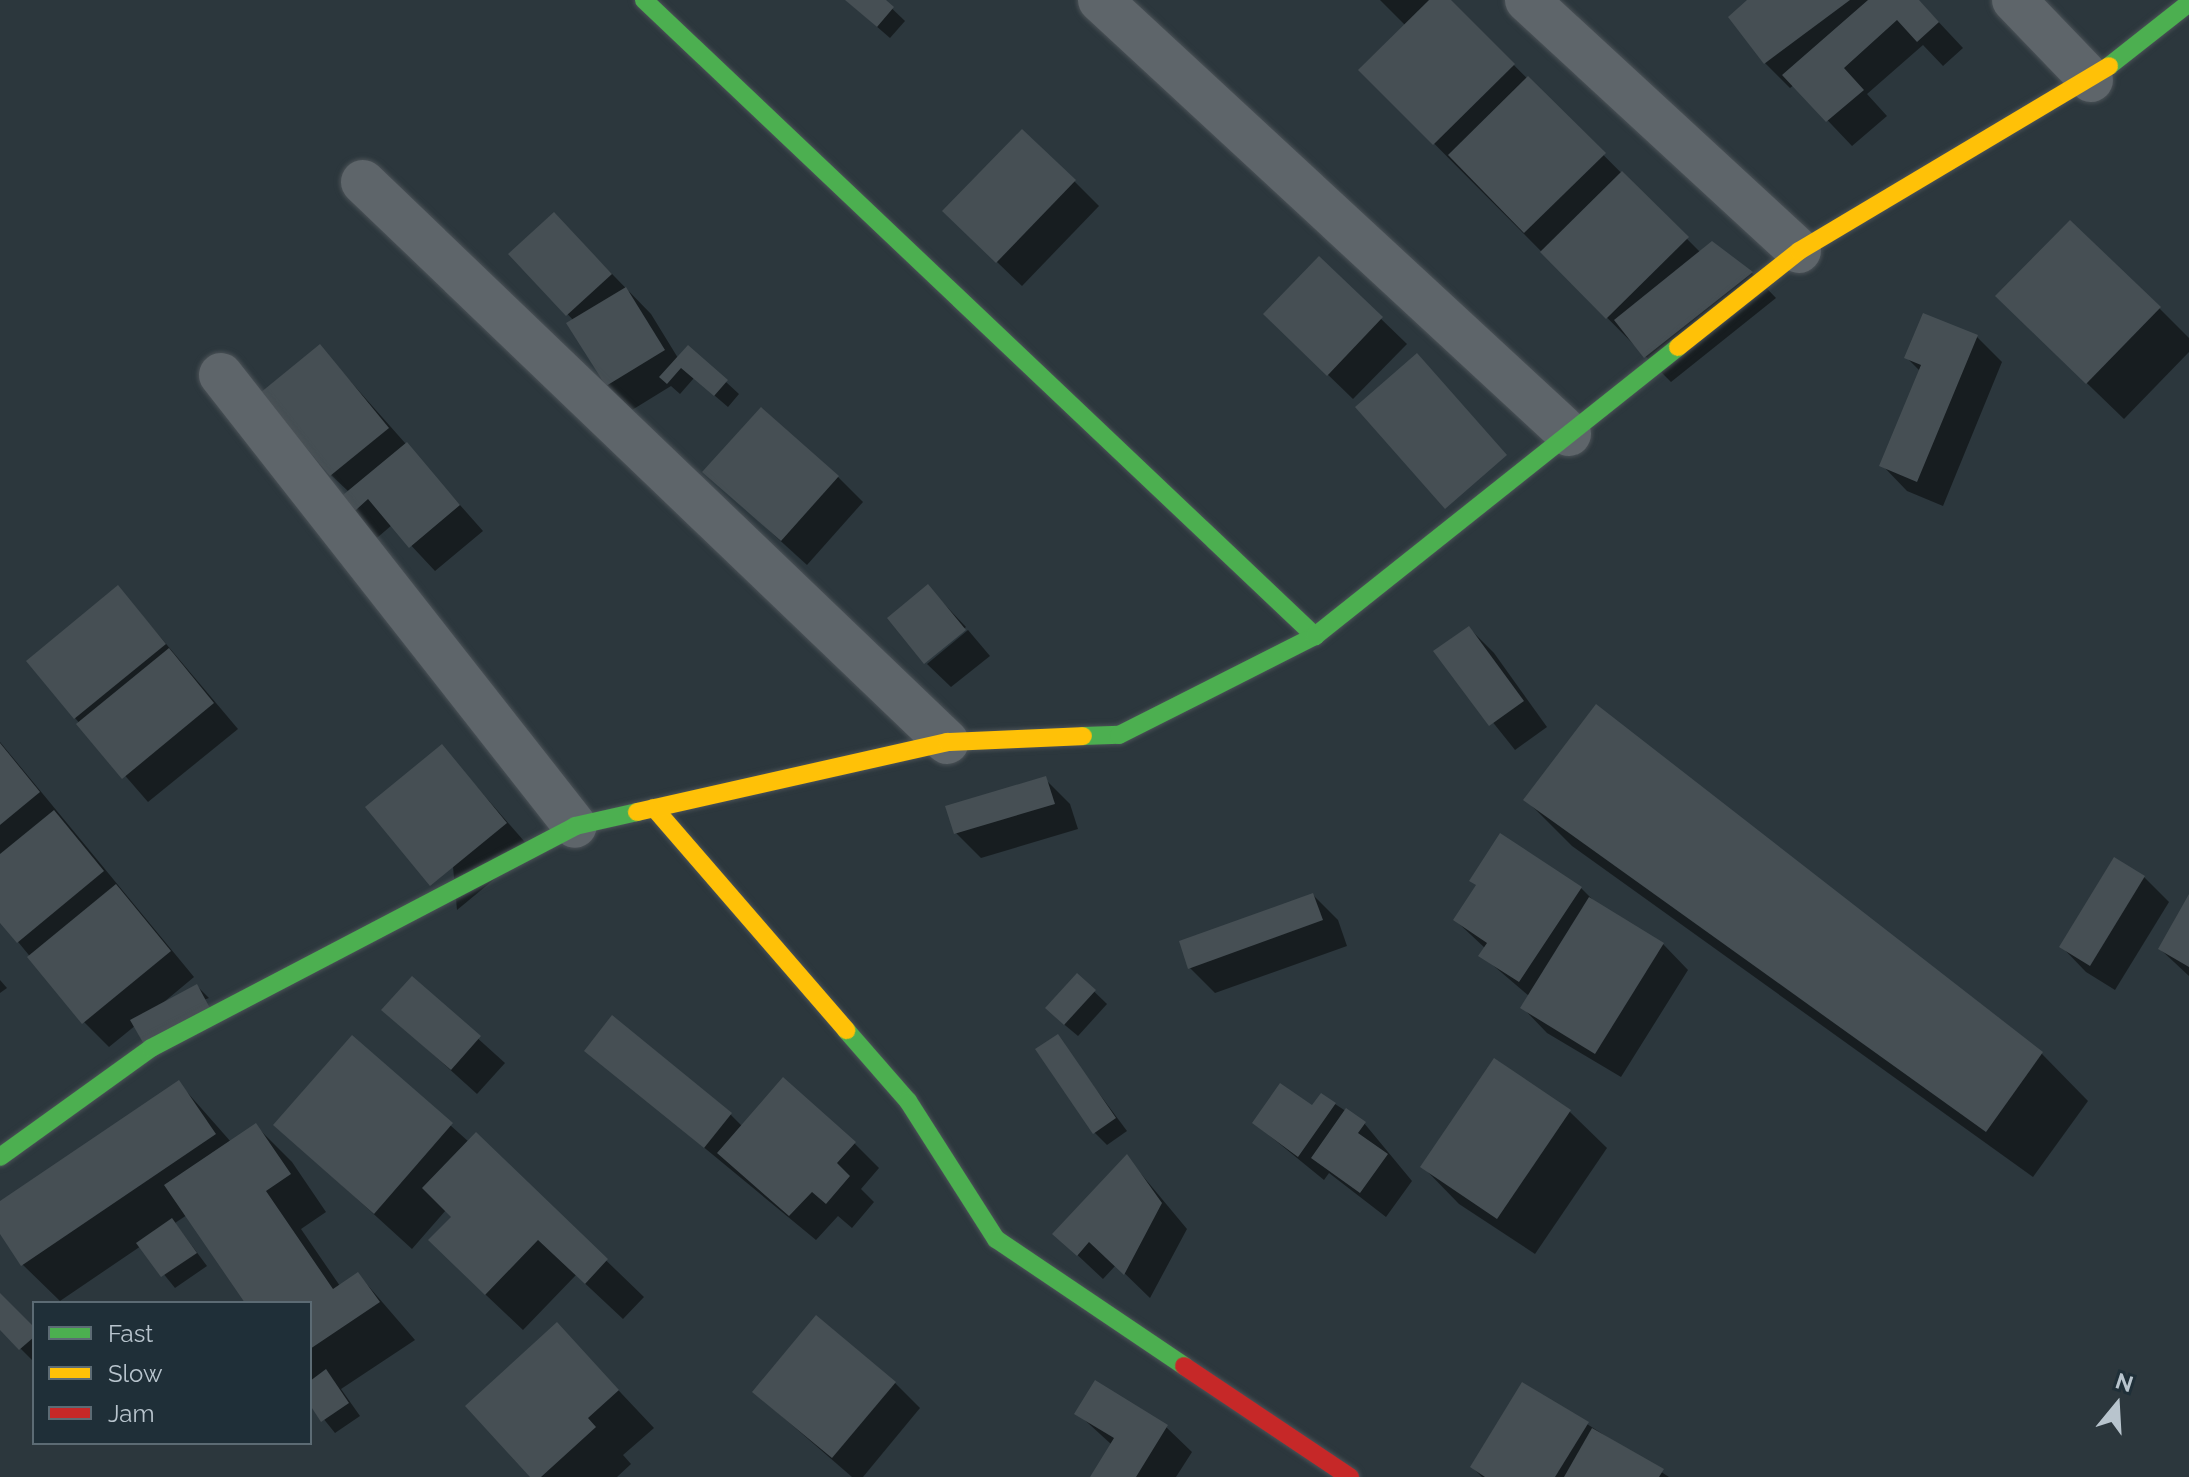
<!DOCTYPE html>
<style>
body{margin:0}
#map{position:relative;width:2189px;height:1477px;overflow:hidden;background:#2c373d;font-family:Raleway,sans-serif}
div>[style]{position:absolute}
.shadow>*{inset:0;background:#0007}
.building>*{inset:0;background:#464f54}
.roads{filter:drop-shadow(0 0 2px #4b5257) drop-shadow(0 0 2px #4b5257)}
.street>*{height:44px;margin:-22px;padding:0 22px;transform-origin:22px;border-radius:22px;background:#5e656a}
.fast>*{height:18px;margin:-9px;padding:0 9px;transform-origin:9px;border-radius:9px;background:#4caf50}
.slow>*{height:18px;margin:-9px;padding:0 9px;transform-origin:9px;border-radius:9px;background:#ffc107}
.jam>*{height:18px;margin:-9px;padding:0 9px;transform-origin:9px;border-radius:9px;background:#c62828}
span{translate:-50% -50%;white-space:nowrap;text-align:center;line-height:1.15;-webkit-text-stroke:7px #1f2f38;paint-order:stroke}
.legend{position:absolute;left:32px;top:1301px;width:280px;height:144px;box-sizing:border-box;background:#1f2f38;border:2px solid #5c6b74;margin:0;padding:10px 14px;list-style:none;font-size:24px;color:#b8c4cd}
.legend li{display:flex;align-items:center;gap:16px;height:40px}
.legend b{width:40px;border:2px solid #5c6b74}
.north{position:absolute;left:2077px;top:1365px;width:80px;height:80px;-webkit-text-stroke:6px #1f2f38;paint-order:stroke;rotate:18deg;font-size:22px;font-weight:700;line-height:32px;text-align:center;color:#b8c4cd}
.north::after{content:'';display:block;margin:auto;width:28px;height:36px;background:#b8c4cd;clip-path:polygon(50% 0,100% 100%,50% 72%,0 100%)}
</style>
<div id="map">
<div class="shadow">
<div style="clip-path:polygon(846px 0,883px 0,905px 21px,890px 38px)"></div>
<div style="clip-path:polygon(1380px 0,1449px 0,1701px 253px,1752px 273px,1776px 298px,1671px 382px,1361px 70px,1406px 26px)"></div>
<div style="clip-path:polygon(1750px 0,1918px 0,1963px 48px,1943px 66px,1923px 45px,1867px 94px,1887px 116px,1852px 146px,1794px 85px,1790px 88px,1765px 63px)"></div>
<div style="clip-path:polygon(1074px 181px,1099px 206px,1022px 286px,970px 236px)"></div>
<div style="clip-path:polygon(579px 240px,651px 314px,678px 358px,688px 347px,739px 394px,728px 407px,694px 378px,680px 394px,671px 386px,632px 410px,607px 385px,574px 321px,511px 254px)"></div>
<div style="clip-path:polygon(1319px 259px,1407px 344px,1353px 399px,1291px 339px)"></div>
<div style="clip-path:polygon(2159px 308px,2189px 338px,2189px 352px,2124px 419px,2035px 333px)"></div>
<div style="clip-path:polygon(1924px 315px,1977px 337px,2002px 362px,1943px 506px,1907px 491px,1882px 465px,1920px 371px,1906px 357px)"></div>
<div style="clip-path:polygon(320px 347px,483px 531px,435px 571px,392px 525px,371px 543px,346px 518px,349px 492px,331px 475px)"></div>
<div style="clip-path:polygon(705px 472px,838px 477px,863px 502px,807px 565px)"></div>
<div style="clip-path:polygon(118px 587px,238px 729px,148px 802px,75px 718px)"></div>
<div style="clip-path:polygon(928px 587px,966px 627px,925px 661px)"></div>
<div style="clip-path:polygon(1469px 628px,1494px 653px,1547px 727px,1515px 750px,1436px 651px)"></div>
<div style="clip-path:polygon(968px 630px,990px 656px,951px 687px,927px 664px)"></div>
<div style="clip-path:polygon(1596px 706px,2042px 1054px,2088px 1101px,2033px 1177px,1572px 846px,1526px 800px)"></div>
<div style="clip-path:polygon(0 742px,194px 977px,164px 1002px,197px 986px,209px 998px,136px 1025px,109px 1047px,84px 1022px,0 920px)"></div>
<div style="clip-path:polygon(442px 747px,531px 849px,457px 910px)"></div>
<div style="clip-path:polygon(1045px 779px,1070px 804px,1078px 829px,981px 858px,956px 833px)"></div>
<div style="clip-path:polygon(2144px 877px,2169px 902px,2115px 990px,2086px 972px,2061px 946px)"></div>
<div style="clip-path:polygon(1478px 886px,1581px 888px,1597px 904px,1663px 944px,1688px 970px,1621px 1077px,1547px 1033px,1522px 1007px,1529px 996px,1481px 955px,1486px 949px,1455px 920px)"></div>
<div style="clip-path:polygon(1313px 895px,1338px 920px,1347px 946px,1215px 993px,1190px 968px)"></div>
<div style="clip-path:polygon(2189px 898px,2189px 976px,2160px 949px)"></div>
<div style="clip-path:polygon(1078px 976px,1107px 1004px,1078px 1036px,1060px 1021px)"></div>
<div style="clip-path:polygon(412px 979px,505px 1063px,477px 1094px,384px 1010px)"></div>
<div style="clip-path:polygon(0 980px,7px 988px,0 993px)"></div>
<div style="clip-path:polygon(1057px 1037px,1127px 1131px,1107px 1145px,1095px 1133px)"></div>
<div style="clip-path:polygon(353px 1038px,469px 1142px,476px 1135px,644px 1297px,623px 1319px,576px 1275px,523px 1330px,467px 1277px,454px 1217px,446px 1210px,412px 1249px,276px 1125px)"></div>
<div style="clip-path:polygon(586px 1050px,731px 1115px,743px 1127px,854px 1143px,879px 1168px,861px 1189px,874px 1202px,852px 1228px,838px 1216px,816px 1240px)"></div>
<div style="clip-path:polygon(1495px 1061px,1570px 1112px,1607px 1148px,1535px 1254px,1459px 1204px,1423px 1167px)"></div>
<div style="clip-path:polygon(179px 1083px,231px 1142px,256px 1126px,292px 1162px,326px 1212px,301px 1229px,340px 1286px,358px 1274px,415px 1340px,341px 1389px,360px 1416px,335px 1433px,310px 1402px,310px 1303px,247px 1303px,187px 1215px,175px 1223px,207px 1266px,175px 1288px,141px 1246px,60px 1301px,23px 1265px,0 1231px,0 1204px)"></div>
<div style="clip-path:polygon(1335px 1104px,1364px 1123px,1412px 1181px,1386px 1217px,1329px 1173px,1324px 1180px,1254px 1123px)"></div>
<div style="clip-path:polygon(1127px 1157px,1187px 1229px,1150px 1298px,1116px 1265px,1103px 1279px,1055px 1234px)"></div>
<div style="clip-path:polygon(0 1296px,34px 1329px,34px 1362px,0 1328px)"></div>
<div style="clip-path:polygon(557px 1325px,654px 1428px,623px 1455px,631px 1464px,617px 1477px,533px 1477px)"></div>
<div style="clip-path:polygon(895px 1383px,920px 1408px,863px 1477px,852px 1477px,754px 1392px)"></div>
<div style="clip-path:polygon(1077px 1413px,1166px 1427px,1192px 1452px,1176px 1477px,1092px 1477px,1112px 1445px)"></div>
<div style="clip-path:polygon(1587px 1424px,1669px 1477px,1482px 1477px,1472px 1467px)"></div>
</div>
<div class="building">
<div style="clip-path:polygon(845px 0,886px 0,894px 7px,877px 27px)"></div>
<div style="clip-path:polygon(1429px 0,1451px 0,1515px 64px,1433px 145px,1358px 70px)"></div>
<div style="clip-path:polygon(1747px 0,1850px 0,1764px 64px,1728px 17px)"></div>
<div style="clip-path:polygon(1868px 0,1919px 0,1939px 22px,1917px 42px,1897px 20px,1844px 68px,1864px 90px,1826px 122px,1782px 75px)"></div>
<div style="clip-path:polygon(1528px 76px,1606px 153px,1524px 233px,1448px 155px)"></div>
<div style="clip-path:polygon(1022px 129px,1076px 180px,996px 263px,942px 211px)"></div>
<div style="clip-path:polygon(1622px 171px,1689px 237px,1606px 319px,1540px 252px)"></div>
<div style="clip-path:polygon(554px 212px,612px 274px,566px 316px,508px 254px)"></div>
<div style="clip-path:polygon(2070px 220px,2161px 307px,2086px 384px,1995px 296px)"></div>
<div style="clip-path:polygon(1712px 241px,1753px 272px,1644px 358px,1614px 320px)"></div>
<div style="clip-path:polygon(1319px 256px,1383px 317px,1327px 376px,1263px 314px)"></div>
<div style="clip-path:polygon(626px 287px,665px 350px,606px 386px,566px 323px)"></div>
<div style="clip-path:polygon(1923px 313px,1978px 335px,1917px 482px,1879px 466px,1921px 365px,1904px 358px)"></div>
<div style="clip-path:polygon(320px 344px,389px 428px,330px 476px,260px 393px)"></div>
<div style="clip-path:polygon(688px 345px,728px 380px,714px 396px,681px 368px,667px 384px,659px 377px)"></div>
<div style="clip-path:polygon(1417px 353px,1507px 455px,1445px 509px,1355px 407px)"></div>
<div style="clip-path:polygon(761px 407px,839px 476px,781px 541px,702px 472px)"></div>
<div style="clip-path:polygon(407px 442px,460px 505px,409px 548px,368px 499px,345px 520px,332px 504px)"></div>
<div style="clip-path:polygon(928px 584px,966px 630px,924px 664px,887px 618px)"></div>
<div style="clip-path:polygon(118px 585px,166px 644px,74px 719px,26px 661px)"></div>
<div style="clip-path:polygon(1469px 626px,1524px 701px,1489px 726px,1433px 651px)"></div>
<div style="clip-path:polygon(169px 648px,214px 703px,122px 779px,76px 724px)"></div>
<div style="clip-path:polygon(1596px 704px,2043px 1052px,1986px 1132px,1523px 800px)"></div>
<div style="clip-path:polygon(0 743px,40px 792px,0 825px)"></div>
<div style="clip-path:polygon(442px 744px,507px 823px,430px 886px,365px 807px)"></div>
<div style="clip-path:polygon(1046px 776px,1055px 804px,954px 834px,945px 806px)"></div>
<div style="clip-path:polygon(54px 810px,104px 871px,17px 943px,0 923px,0 854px)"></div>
<div style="clip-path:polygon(1500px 833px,1582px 887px,1519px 982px,1478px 956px,1487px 943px,1453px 920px,1476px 885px,1469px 881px)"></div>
<div style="clip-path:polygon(2114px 857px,2145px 876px,2090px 966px,2059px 947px)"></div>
<div style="clip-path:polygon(116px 884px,171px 951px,82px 1024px,27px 957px)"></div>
<div style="clip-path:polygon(1313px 893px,1323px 920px,1188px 969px,1179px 941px)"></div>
<div style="clip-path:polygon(2189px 894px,2189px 967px,2158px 949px)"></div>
<div style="clip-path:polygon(1589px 897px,1664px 943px,1595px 1054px,1520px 1008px)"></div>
<div style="clip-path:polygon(1077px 973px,1096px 990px,1064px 1025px,1045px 1008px)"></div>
<div style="clip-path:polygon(412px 976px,481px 1036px,451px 1070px,381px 1010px)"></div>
<div style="clip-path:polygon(197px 984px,211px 1010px,145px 1046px,130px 1020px)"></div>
<div style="clip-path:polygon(612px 1015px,732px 1113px,704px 1148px,584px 1051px)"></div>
<div style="clip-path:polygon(1058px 1034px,1116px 1118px,1093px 1134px,1035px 1049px)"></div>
<div style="clip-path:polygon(352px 1035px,453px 1123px,374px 1214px,273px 1125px)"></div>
<div style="clip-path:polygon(1494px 1058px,1571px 1110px,1497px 1219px,1420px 1167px)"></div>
<div style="clip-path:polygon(783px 1077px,856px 1142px,837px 1163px,850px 1176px,826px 1204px,812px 1192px,789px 1216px,717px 1153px)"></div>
<div style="clip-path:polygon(179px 1080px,216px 1134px,21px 1266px,0 1234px,0 1201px)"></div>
<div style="clip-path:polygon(1280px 1083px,1312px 1105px,1321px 1093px,1336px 1103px,1298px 1157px,1252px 1123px)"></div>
<div style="clip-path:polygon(1346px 1108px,1366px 1122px,1358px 1133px,1388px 1154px,1360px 1193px,1311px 1158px)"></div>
<div style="clip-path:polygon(256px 1123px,291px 1174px,266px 1191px,333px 1289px,358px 1272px,380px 1302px,310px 1349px,310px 1303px,245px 1303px,164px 1185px)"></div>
<div style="clip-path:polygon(476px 1132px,608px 1259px,585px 1284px,538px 1240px,485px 1295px,428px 1240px,451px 1217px,422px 1188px)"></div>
<div style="clip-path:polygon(1127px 1154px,1162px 1203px,1124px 1275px,1089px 1242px,1077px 1256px,1052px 1234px)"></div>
<div style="clip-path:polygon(172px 1218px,197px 1253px,161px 1277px,136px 1243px)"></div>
<div style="clip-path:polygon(0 1293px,34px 1327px,34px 1337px,19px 1350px,0 1330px)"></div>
<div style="clip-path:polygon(816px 1315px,896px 1382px,832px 1458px,752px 1392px)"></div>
<div style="clip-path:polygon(557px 1322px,619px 1390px,588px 1418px,596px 1427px,541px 1477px,530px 1477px,465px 1406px)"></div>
<div style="clip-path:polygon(326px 1369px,349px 1403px,321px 1422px,310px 1405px,310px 1381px)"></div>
<div style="clip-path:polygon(1095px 1380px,1168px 1425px,1136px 1477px,1090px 1477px,1114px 1438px,1074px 1414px)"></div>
<div style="clip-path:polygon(1522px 1382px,1589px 1422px,1555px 1477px,1485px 1477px,1470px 1467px)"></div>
<div style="clip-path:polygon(1592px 1428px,1664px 1469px,1659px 1477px,1564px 1477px)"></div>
</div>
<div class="roads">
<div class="street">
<div style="left:1100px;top:0;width:639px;rotate:42.78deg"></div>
<div style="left:1527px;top:0;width:370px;rotate:42.7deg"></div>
<div style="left:2014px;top:0;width:111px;rotate:46.1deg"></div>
<div style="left:363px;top:182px;width:809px;rotate:43.8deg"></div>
<div style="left:221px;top:375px;width:573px;rotate:51.87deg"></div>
</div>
<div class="fast">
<div style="left:644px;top:0;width:925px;rotate:43.47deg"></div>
<div style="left:2109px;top:66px;width:102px;rotate:-38.2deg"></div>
<div style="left:1083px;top:736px;width:36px;rotate:-2deg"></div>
<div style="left:1119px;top:735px;width:220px;rotate:-26.8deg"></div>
<div style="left:1315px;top:636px;width:464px;rotate:-38.5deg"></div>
<div style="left:846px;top:1030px;width:94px;rotate:48.9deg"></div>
<div style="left:908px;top:1101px;width:164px;rotate:57.5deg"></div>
<div style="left:996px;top:1239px;width:227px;rotate:34deg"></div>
<div style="left:0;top:1157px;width:186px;rotate:-35.8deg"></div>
<div style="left:151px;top:1048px;width:479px;rotate:-27.6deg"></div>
<div style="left:575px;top:826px;width:64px;rotate:-12.7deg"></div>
</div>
<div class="slow">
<div style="left:1678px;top:347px;width:154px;rotate:-38.4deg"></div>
<div style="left:1799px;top:251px;width:361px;rotate:-30.8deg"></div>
<div style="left:654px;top:808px;width:294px;rotate:49.1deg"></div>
<div style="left:637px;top:812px;width:318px;rotate:-12.7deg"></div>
<div style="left:947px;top:742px;width:136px;rotate:-2.5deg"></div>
</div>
<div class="jam">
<div style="left:1184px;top:1366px;width:200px;rotate:33.8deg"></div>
</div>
</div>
<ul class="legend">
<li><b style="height:10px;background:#4caf50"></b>Fast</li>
<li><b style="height:10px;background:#ffc107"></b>Slow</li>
<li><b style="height:10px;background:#c62828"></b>Jam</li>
</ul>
<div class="north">N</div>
</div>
